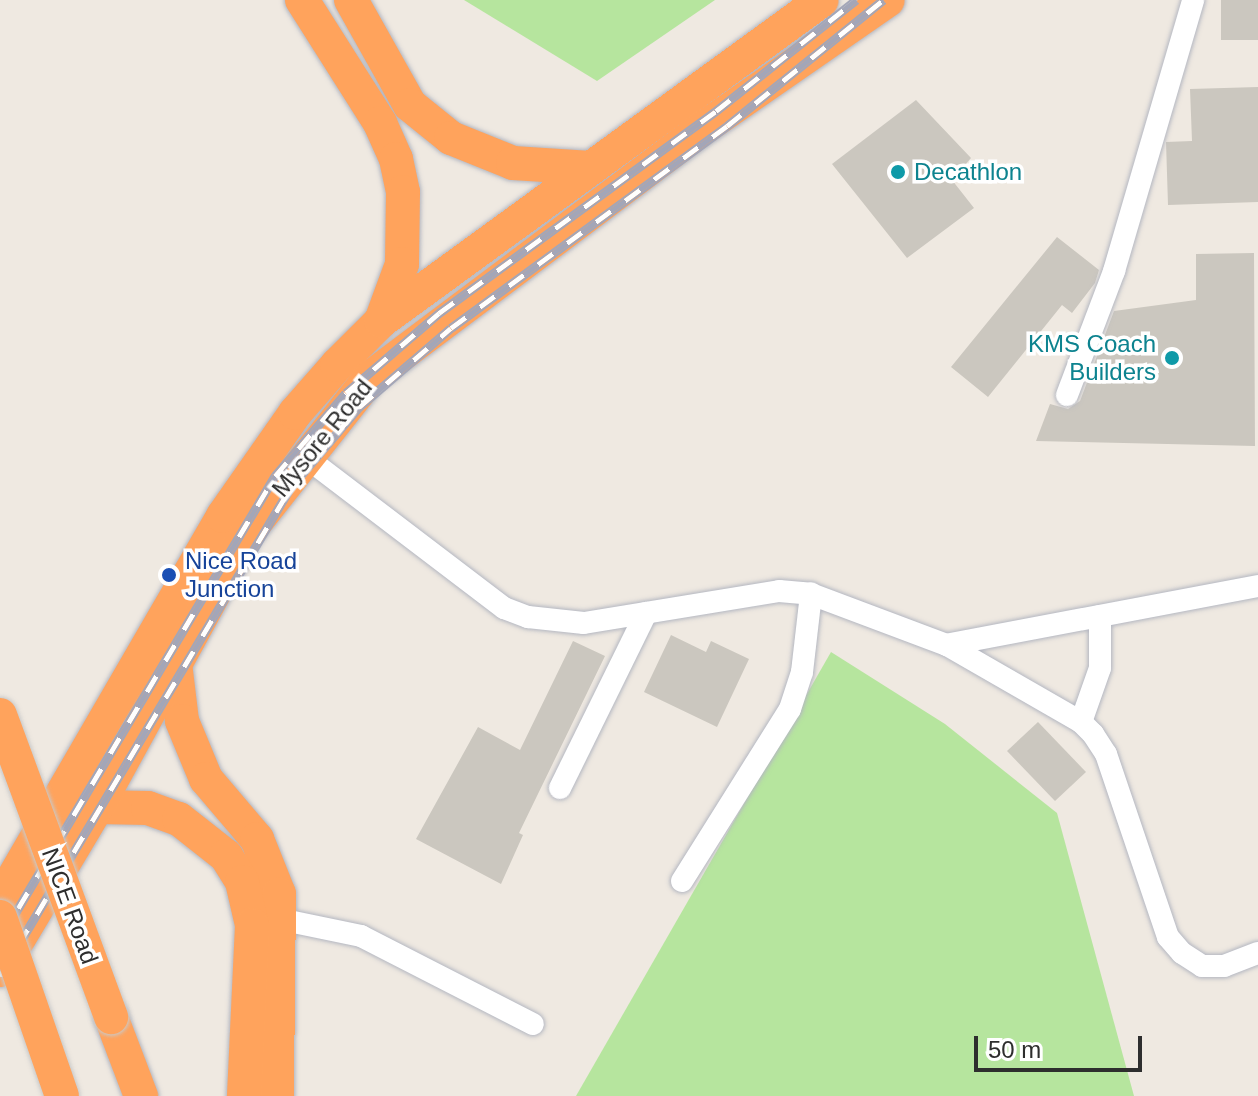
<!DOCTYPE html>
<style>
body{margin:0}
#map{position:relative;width:1258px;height:1096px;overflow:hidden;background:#efe9e1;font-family:Arial,sans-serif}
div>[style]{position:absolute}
.green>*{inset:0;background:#b6e59e}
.building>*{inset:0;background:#cbc7bf}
.roads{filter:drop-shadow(0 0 2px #b4b7c1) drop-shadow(0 0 2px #b4b7c1)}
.minor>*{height:22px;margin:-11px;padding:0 11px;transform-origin:11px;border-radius:11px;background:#fff}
.highway>*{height:34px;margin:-17px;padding:0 17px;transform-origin:17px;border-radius:17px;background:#ffa35c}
.rail>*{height:9px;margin-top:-4.5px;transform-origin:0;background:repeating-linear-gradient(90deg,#fff 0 18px,#a3a6b8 0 36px);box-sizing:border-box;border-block:2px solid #a3a6b8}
.bridges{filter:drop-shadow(0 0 2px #c9c9c9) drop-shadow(0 0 2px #c9c9c9)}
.highway-bridge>*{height:34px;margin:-17px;padding:0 17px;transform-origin:17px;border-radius:17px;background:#ffa35c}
.dots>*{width:22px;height:22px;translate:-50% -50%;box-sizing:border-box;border:4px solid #fff;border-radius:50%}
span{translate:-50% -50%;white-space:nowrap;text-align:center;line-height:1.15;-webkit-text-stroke:7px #fff;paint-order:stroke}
.culture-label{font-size:24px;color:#0d838f}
.left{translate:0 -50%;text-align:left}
.right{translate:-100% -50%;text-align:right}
.street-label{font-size:24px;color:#2e2e2e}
.transit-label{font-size:24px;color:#164399}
.scale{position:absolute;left:974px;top:1036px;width:168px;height:36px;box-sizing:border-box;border:4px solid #2e2e2e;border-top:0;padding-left:10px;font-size:24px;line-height:28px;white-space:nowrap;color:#2e2e2e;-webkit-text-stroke:6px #fff;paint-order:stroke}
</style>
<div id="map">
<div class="green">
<div style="clip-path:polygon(464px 0,715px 0,597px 81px)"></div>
<div style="clip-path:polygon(831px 652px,945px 724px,1057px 813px,1134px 1096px,576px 1096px)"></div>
</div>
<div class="building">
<div style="clip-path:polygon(1221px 0,1258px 0,1258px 40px,1221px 40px)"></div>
<div style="clip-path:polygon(1258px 87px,1258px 202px,1168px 205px,1166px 142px,1192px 141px,1190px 89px)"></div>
<div style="clip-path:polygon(916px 100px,971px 158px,952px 180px,974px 208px,907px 258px,832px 164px)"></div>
<div style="clip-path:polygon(1057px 237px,1099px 270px,1095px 283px,1072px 313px,1062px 305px,988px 397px,951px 367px)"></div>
<div style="clip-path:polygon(1254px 253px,1255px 446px,1036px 441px,1050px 404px,1068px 409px,1080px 401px,1114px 311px,1196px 300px,1196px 254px)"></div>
<div style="clip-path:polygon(671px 635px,706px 652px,711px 641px,749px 659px,717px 727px,644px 692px)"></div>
<div style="clip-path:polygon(573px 641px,605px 656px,519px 833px,523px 835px,501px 884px,416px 839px,478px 727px,520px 750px)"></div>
<div style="clip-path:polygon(1038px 722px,1086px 772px,1055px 801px,1007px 751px)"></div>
</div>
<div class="roads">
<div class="minor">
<div style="left:1067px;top:395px;width:133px;rotate:-69.2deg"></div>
<div style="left:1114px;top:271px;width:282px;rotate:-73.7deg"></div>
<div style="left:303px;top:455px;width:253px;rotate:37.3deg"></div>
<div style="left:504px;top:608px;width:26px;rotate:21deg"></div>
<div style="left:528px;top:617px;width:56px;rotate:6.1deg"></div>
<div style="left:584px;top:623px;width:198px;rotate:-9.3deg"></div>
<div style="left:779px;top:591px;width:32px;rotate:5deg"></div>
<div style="left:811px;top:594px;width:145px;rotate:20.6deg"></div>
<div style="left:1258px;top:586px;width:317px;rotate:169.3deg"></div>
<div style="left:947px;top:645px;width:155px;rotate:29.9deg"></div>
<div style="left:1081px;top:722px;width:17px;rotate:45deg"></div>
<div style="left:1093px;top:734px;width:24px;rotate:57deg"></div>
<div style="left:1106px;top:754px;width:193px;rotate:71.3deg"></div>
<div style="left:1168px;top:937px;width:21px;rotate:49deg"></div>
<div style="left:1182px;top:953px;width:24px;rotate:33deg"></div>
<div style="left:1202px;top:966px;width:22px"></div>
<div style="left:1224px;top:966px;width:36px;rotate:-21deg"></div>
<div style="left:1081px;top:722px;width:57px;rotate:-70.6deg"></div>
<div style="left:1100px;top:668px;width:52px;rotate:-90deg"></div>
<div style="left:560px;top:788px;width:195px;rotate:-63.8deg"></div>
<div style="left:682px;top:881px;width:203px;rotate:-57.9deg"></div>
<div style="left:790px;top:709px;width:39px;rotate:-72deg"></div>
<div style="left:802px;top:672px;width:79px;rotate:-83.4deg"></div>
<div style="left:279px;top:919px;width:84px;rotate:11.7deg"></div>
<div style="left:361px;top:936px;width:193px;rotate:27.1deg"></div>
</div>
<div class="highway">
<div style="left:302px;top:0;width:146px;rotate:57.6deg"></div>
<div style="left:380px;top:123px;width:39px;rotate:66deg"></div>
<div style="left:396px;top:159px;width:34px;rotate:78deg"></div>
<div style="left:403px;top:192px;width:72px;rotate:90.8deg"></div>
<div style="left:402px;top:264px;width:61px;rotate:110.2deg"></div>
<div style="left:351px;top:0;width:120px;rotate:60.7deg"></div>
<div style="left:410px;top:105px;width:53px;rotate:38.8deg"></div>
<div style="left:451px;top:138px;width:67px;rotate:22deg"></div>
<div style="left:513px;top:163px;width:78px;rotate:3.7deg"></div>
<div style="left:175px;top:663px;width:58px;rotate:83.1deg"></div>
<div style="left:182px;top:721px;width:63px;rotate:67.5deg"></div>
<div style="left:206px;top:779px;width:79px;rotate:49.6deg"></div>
<div style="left:257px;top:839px;width:59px;rotate:68.2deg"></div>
<div style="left:279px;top:894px;width:202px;rotate:90.6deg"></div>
<div style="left:97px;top:807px;width:51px;rotate:1.1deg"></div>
<div style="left:148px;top:808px;width:33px;rotate:20deg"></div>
<div style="left:179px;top:819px;width:60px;rotate:38.2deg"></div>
<div style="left:226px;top:856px;width:31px;rotate:58deg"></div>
<div style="left:242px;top:882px;width:44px;rotate:76.9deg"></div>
<div style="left:252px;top:925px;width:171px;rotate:92.7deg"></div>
<div style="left:0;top:901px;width:445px;rotate:-59.9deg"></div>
<div style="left:223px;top:516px;width:126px;rotate:-55deg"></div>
<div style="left:295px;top:413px;width:64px;rotate:-48.8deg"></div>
<div style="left:337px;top:365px;width:62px;rotate:-45deg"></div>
<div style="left:381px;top:321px;width:545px;rotate:-36.05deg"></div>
<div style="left:0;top:970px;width:190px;rotate:-59.2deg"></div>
<div style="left:97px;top:807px;width:312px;rotate:-61.3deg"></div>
<div style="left:247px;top:533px;width:198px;rotate:-51.6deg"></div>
<div style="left:370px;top:378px;width:420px;rotate:-36.9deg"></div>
<div style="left:706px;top:126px;width:221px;rotate:-34.7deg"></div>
<div style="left:111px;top:1017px;width:85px;rotate:69.2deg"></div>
</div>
</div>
<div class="rail">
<div style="left:0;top:939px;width:539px;rotate:-59.29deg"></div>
<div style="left:275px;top:476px;width:109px;rotate:-49.5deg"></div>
<div style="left:346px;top:393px;width:123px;rotate:-40.7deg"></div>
<div style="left:439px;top:313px;width:343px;rotate:-36.1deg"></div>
<div style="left:716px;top:111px;width:179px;rotate:-38.4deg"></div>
<div style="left:0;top:976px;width:569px;rotate:-59.24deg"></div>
<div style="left:291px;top:487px;width:105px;rotate:-49.6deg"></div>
<div style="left:359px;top:407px;width:121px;rotate:-40.7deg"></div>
<div style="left:451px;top:328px;width:342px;rotate:-36.2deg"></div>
<div style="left:727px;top:126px;width:201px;rotate:-38.9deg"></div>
</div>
<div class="bridges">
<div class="highway-bridge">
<div style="left:0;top:715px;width:322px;rotate:69.8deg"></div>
<div style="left:0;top:917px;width:189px;rotate:70.9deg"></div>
</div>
</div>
<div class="dots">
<div style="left:898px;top:172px;background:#0f9aa8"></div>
<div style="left:1172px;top:358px;background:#0f9aa8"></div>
<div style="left:169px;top:575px;background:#1a4fb4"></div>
</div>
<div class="culture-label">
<span class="left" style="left:914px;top:172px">Decathlon</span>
<span class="right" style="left:1156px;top:358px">KMS Coach<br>Builders</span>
</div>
<div class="street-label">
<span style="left:322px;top:438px;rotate:-51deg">Mysore Road</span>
<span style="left:70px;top:906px;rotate:70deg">NICE Road</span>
</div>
<div class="transit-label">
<span class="left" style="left:185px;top:575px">Nice Road<br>Junction</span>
</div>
<div class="scale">50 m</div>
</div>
